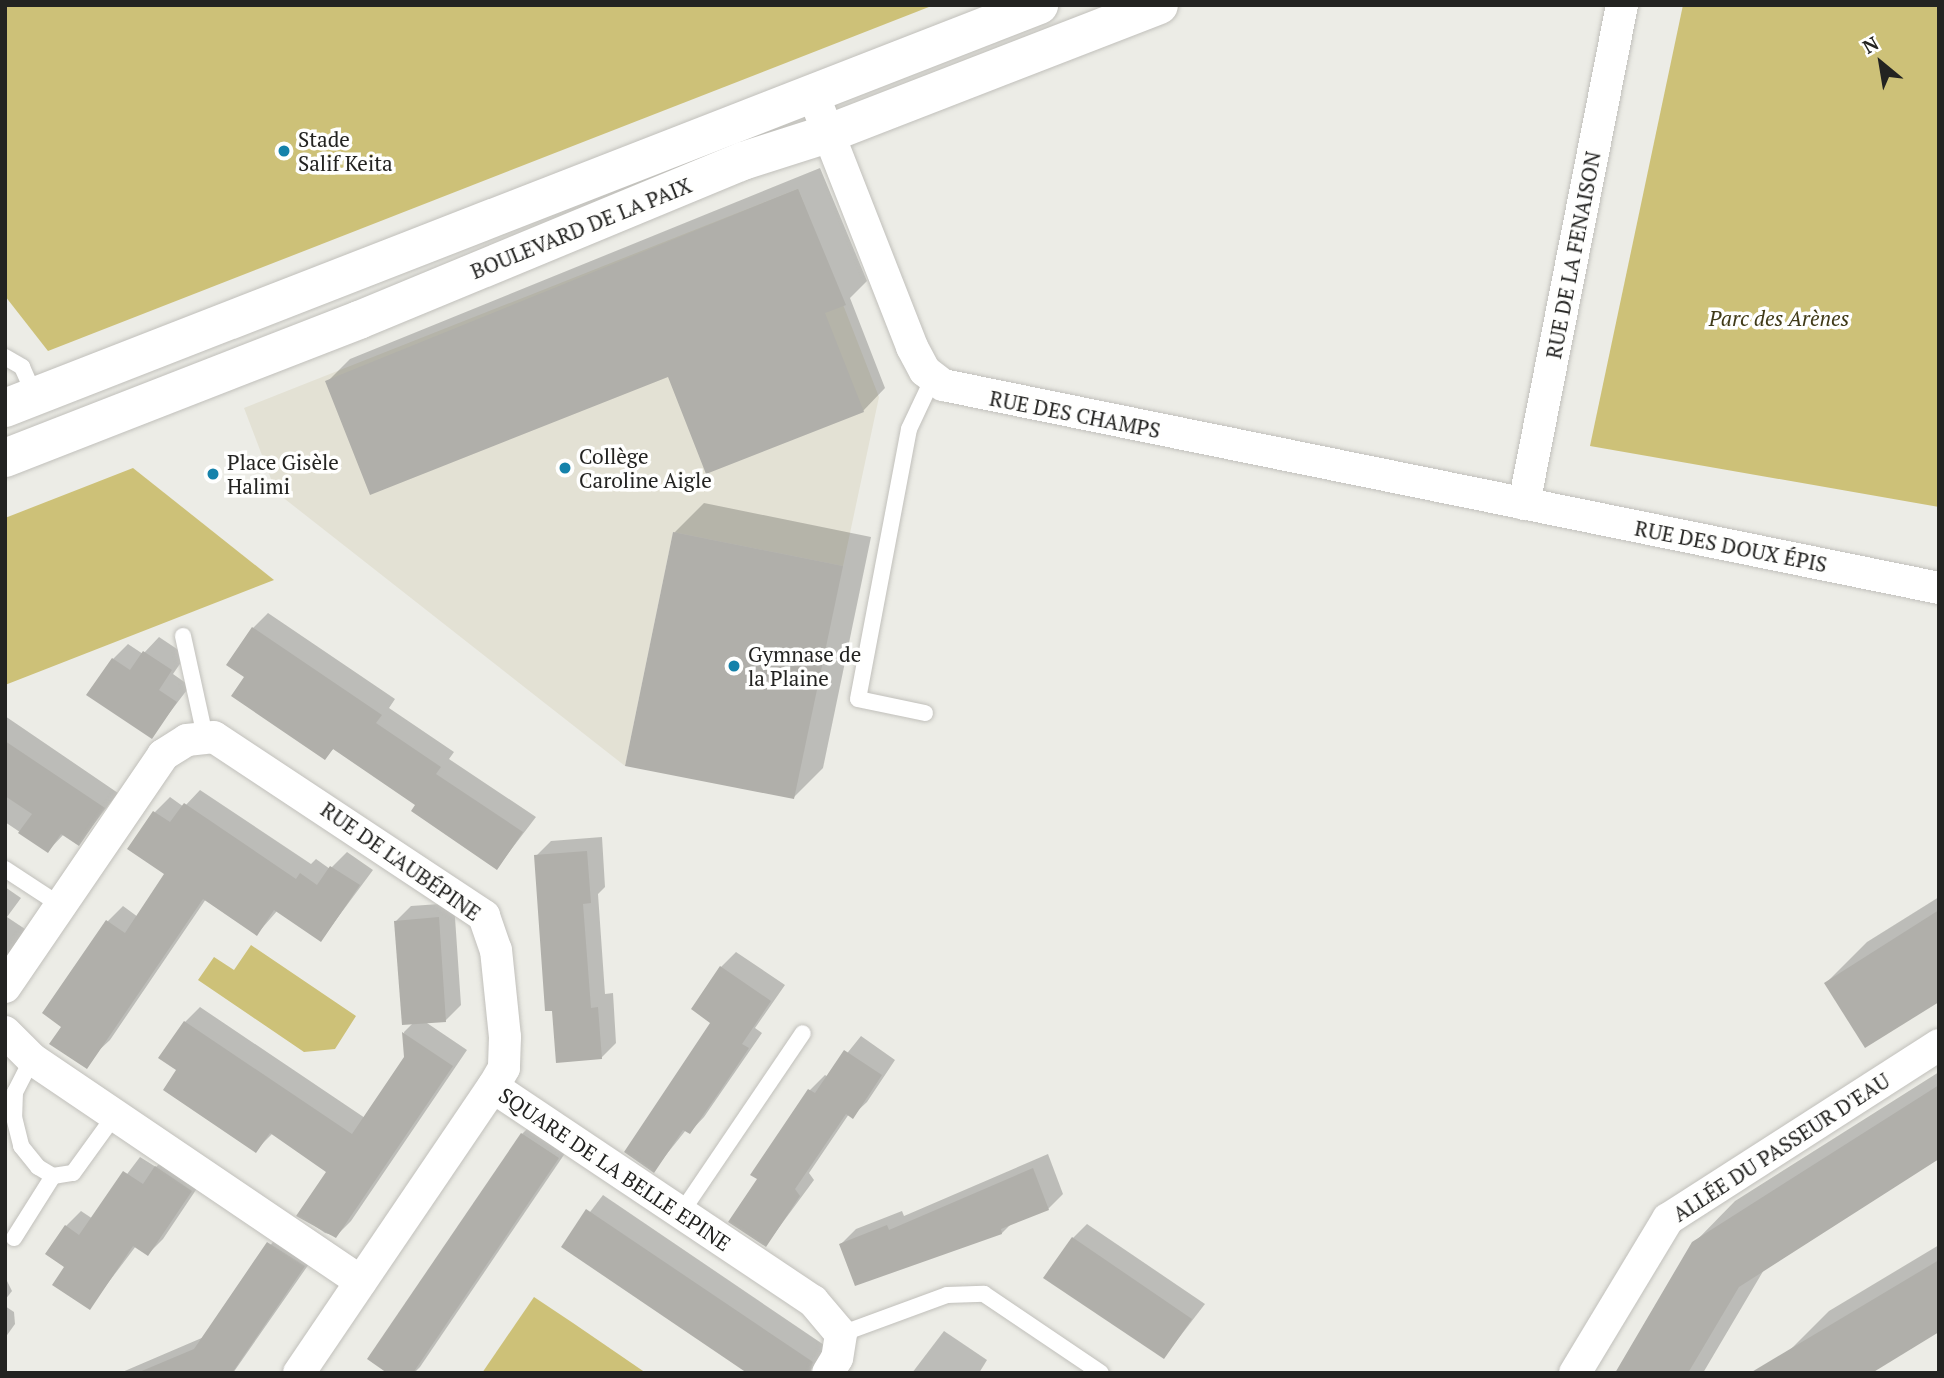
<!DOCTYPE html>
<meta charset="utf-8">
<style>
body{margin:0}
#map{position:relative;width:1944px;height:1378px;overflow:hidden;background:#ecece6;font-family:"PT Serif",serif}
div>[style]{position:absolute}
.built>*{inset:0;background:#e3e1d4}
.green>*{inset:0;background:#cdc178}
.shadow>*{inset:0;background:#0003}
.building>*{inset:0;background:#b0afaa}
.roads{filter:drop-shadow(0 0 2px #c1c0bb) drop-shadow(0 0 2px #c1c0bb)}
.service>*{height:16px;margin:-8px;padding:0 8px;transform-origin:8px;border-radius:8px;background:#fff}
.minor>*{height:32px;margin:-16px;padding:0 16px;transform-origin:16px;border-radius:16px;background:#fff}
.secondary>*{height:38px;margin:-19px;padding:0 19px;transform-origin:19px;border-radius:19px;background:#fff}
.dots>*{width:19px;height:19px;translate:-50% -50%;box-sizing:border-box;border:4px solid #fffffe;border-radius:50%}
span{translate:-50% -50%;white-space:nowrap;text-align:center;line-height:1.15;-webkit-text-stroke:7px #fffffe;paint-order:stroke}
.poi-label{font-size:21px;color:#232321}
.left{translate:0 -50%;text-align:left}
.street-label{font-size:21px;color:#232321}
.park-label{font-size:21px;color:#403a18;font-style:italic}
.frame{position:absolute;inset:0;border:7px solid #232321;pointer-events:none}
.north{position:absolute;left:1846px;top:28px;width:70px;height:70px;-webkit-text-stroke:5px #fffffe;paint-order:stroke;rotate:330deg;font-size:19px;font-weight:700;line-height:28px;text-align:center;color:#232321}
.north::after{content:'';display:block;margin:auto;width:24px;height:32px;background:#232321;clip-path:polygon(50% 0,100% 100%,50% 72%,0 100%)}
</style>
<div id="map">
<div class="built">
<div style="clip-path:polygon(798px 189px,879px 397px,843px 566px,673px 532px,625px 766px,276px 492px,244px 408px)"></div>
</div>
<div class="green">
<div style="clip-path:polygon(5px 5px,934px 5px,48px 351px,5px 296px)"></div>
<div style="clip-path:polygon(1683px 5px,1939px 5px,1939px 507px,1590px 446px)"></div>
<div style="clip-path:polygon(133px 468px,274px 580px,5px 685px,5px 518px)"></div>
<div style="clip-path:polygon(251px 945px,356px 1016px,335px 1049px,304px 1052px,198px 980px,214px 957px,234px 970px)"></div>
<div style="clip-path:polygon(534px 1297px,573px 1323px,646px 1373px,482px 1373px)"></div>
</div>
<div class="shadow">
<div style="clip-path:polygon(820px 168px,867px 281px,850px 298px,885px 388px,863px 411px,669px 375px,327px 382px,350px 359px)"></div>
<div style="clip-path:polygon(704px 503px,871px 537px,823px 768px,794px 797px,674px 533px)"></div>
<div style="clip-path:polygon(268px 613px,395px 699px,389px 708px,454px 752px,449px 759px,536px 817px,497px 868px,418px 804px,334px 748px,325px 758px,247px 676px,253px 628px)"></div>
<div style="clip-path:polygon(159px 637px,186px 655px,173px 674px,190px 686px,151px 737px,113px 659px,128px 644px,143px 654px)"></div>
<div style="clip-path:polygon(5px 716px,118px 793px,79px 843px,64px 834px,48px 851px,5px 822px)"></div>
<div style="clip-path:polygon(200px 790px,311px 864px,316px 859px,330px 869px,347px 852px,373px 870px,321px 940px,277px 911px,257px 934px,206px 899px,110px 1040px,95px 1054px,108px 921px,123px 906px,138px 917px,166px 874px,155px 812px,170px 797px,184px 807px)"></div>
<div style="clip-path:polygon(602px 837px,605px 887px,598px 894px,605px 994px,613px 993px,616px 1043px,601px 1058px,536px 856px,551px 841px)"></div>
<div style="clip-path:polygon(5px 887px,21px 898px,7px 917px,25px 929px,5px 960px)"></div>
<div style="clip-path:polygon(1939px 897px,1939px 1000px,1826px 983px,1867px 942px)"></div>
<div style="clip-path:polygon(454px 903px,461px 1005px,446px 1020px,424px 1021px,467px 1050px,351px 1221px,336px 1236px,325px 1233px,299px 1215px,329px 1171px,273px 1133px,256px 1150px,179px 1069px,185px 1022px,200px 1007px,365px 1118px,406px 1058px,404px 1032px,414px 1022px,396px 921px,411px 906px)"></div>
<div style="clip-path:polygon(736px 952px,785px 985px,755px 1028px,762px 1033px,704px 1117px,690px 1132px,686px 1130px,654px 1170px,713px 1023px,721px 967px)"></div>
<div style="clip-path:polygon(861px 1036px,895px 1060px,867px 1102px,852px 1116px,849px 1114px,809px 1173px,814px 1180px,766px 1245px,759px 1179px,810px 1090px,825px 1075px,828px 1077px)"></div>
<div style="clip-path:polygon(1939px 1072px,1939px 1157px,1765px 1268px,1703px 1373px,1617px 1373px,1694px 1243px,1735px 1201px)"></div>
<div style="clip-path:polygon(537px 1119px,572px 1143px,420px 1367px,414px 1373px,391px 1373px,522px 1134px)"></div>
<div style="clip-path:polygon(171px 1152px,206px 1175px,163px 1239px,148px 1254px,136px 1246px,89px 1308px,66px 1267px,66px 1226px,81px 1211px,93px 1219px,140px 1157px,156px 1167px)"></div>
<div style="clip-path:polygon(1048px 1154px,1063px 1194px,1048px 1209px,1011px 1224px,1002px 1233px,841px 1244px,856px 1229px,902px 1211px,904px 1216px)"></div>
<div style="clip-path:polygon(603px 1195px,827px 1347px,809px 1373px,564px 1246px)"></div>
<div style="clip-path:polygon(1087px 1224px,1205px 1304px,1164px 1357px,1073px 1238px)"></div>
<div style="clip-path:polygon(283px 1228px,318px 1251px,233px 1373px,120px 1373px,204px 1337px)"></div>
<div style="clip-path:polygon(1939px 1245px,1939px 1330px,1787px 1353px,1829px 1311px)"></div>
<div style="clip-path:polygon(5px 1277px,12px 1291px,5px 1300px)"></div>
<div style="clip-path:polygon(5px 1306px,14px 1312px,15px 1324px,5px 1338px)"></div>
<div style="clip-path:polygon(944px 1331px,987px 1360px,979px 1373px,912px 1373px)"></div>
</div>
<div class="building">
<div style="clip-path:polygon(798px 189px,846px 305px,825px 313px,864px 412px,706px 474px,668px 377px,370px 495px,325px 381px)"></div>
<div style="clip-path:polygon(673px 532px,843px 566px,794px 799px,625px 766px)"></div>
<div style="clip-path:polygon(252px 627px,382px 715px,376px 723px,441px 767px,436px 774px,523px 832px,497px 870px,411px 811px,415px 805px,333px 749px,325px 760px,231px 696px,244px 677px,226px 665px)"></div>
<div style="clip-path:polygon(143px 651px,172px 670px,159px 690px,177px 702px,152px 739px,86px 695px,112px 658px,130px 670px)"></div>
<div style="clip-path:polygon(5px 741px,105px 808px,79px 846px,61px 834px,48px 853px,18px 833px,32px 814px,5px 796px)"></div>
<div style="clip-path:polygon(184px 803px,296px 879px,300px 873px,317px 885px,330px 866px,360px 885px,321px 942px,274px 910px,257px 936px,203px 899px,87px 1069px,49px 1044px,61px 1027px,42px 1013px,106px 920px,125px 933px,164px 874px,127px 849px,153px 811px,170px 822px)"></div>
<div style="clip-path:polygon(587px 851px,591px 903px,583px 904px,591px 1008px,598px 1007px,602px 1059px,556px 1063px,552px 1011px,545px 1011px,534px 855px)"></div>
<div style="clip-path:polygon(1939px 910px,1939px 1002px,1865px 1048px,1824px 983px)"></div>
<div style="clip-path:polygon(439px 917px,446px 1022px,402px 1025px,394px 921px)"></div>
<div style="clip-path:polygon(720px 966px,771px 1001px,742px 1044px,749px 1048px,720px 1091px,690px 1134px,683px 1130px,654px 1173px,624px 1152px,710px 1023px,691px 1009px)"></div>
<div style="clip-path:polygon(184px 1021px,352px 1134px,404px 1057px,402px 1032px,453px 1066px,336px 1238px,296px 1216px,326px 1172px,270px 1133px,256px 1153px,163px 1090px,176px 1070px,158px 1058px)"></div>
<div style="clip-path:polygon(844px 1050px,882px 1075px,853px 1119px,846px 1114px,795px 1189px,800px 1196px,766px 1247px,728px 1222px,757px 1179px,750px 1175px,808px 1089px,815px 1093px)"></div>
<div style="clip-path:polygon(1939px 1085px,1939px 1159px,1739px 1287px,1688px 1373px,1615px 1373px,1692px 1242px)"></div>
<div style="clip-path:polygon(521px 1133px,559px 1158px,413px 1373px,387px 1373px,367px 1359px)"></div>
<div style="clip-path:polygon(155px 1166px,192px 1191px,148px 1256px,133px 1246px,90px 1310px,52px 1285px,64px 1267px,45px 1254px,65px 1225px,79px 1235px,123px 1171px,143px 1184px)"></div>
<div style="clip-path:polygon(1033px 1168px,1049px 1210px,1001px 1229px,1002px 1234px,855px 1286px,839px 1244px,887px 1225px,889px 1230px)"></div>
<div style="clip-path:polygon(586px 1209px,813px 1362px,810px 1373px,747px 1373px,561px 1247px)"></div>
<div style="clip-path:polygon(1072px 1237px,1192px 1319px,1164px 1359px,1043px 1278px)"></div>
<div style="clip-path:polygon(267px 1242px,305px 1266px,232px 1373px,137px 1373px,194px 1349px)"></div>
<div style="clip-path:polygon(1939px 1260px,1939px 1332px,1872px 1373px,1750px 1373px)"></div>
</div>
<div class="roads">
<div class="service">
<div style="left:5px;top:357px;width:20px;rotate:30deg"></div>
<div style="left:22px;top:367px;width:32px;rotate:66deg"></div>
<div style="left:183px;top:636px;width:102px;rotate:77.6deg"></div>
<div style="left:925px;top:713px;width:68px;rotate:-168.2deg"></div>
<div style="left:858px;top:699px;width:275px;rotate:-79.3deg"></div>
<div style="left:909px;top:429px;width:56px;rotate:-64.8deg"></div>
<div style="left:5px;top:869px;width:66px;rotate:33.2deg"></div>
<div style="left:32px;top:1059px;width:37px;rotate:117deg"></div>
<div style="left:15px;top:1092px;width:25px;rotate:92deg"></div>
<div style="left:14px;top:1117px;width:30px;rotate:76deg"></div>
<div style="left:21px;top:1146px;width:27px;rotate:51deg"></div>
<div style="left:38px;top:1167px;width:17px;rotate:31deg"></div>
<div style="left:53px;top:1176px;width:20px;rotate:-9deg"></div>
<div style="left:73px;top:1173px;width:72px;rotate:-54.1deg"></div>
<div style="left:681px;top:1213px;width:217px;rotate:-55.9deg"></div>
<div style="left:14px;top:1238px;width:73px;rotate:-57.8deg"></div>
<div style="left:841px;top:1334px;width:113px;rotate:-20.2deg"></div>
<div style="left:947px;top:1295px;width:37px;rotate:-2deg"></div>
<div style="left:984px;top:1294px;width:141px;rotate:34deg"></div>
</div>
<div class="minor">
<div style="left:813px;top:94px;width:272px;rotate:68.6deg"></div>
<div style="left:912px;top:347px;width:27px;rotate:62deg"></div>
<div style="left:925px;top:371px;width:23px;rotate:38deg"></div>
<div style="left:943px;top:385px;width:1016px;rotate:11.52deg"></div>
<div style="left:1524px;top:504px;width:509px;rotate:-78.89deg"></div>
<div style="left:5px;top:987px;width:281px;rotate:-55.7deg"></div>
<div style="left:163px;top:755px;width:28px;rotate:-32deg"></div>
<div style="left:187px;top:740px;width:27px;rotate:-6deg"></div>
<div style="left:214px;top:737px;width:324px;rotate:33.5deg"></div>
<div style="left:484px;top:916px;width:36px;rotate:71deg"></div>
<div style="left:496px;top:950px;width:87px;rotate:84.1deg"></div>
<div style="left:505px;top:1037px;width:31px;rotate:92deg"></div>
<div style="left:504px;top:1068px;width:22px;rotate:120deg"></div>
<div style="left:5px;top:1032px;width:38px;rotate:45deg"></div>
<div style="left:32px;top:1059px;width:397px;rotate:34.1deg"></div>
<div style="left:299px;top:1373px;width:346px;rotate:-55.9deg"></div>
<div style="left:493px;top:1087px;width:385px;rotate:33.8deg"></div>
<div style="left:813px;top:1301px;width:43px;rotate:49.7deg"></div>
<div style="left:841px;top:1334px;width:24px;rotate:99deg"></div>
<div style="left:837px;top:1358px;width:17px;rotate:121deg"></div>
<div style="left:1575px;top:1373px;width:180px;rotate:-58.9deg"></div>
<div style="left:1668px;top:1219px;width:322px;rotate:-32.7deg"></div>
</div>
<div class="secondary">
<div style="left:5px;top:408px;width:1110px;rotate:-21.29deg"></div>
<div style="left:5px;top:458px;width:380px;rotate:-21.3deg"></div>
<div style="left:359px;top:320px;width:416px;rotate:-22.5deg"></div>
<div style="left:743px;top:161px;width:88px;rotate:-17.8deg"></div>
<div style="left:827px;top:134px;width:356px;rotate:-21.2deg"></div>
</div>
</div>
<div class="dots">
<div style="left:284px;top:151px;background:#1582aa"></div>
<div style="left:565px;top:468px;background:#1582aa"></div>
<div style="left:213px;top:474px;background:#1582aa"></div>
<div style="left:734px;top:666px;background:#1582aa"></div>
</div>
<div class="poi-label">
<span class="left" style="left:298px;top:151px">Stade<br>Salif Keita</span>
<span class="left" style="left:579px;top:468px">Collège<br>Caroline Aigle</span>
<span class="left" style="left:227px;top:474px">Place Gisèle<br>Halimi</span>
<span class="left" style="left:748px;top:666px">Gymnase de<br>la Plaine</span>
</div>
<div class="street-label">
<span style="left:581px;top:228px;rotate:-22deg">BOULEVARD DE LA PAIX</span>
<span style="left:1573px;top:255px;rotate:-79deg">RUE DE LA FENAISON</span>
<span style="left:1075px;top:414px;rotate:11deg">RUE DES CHAMPS</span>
<span style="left:1731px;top:546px;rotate:11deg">RUE DES DOUX ÉPIS</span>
<span style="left:401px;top:861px;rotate:35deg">RUE DE L'AUBÉPINE</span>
<span style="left:1781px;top:1147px;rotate:-33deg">ALLÉE DU PASSEUR D'EAU</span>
<span style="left:615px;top:1169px;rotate:34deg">SQUARE DE LA BELLE EPINE</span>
</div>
<div class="park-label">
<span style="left:1779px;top:318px">Parc des Arènes</span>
</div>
<div class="frame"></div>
<div class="north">N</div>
</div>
